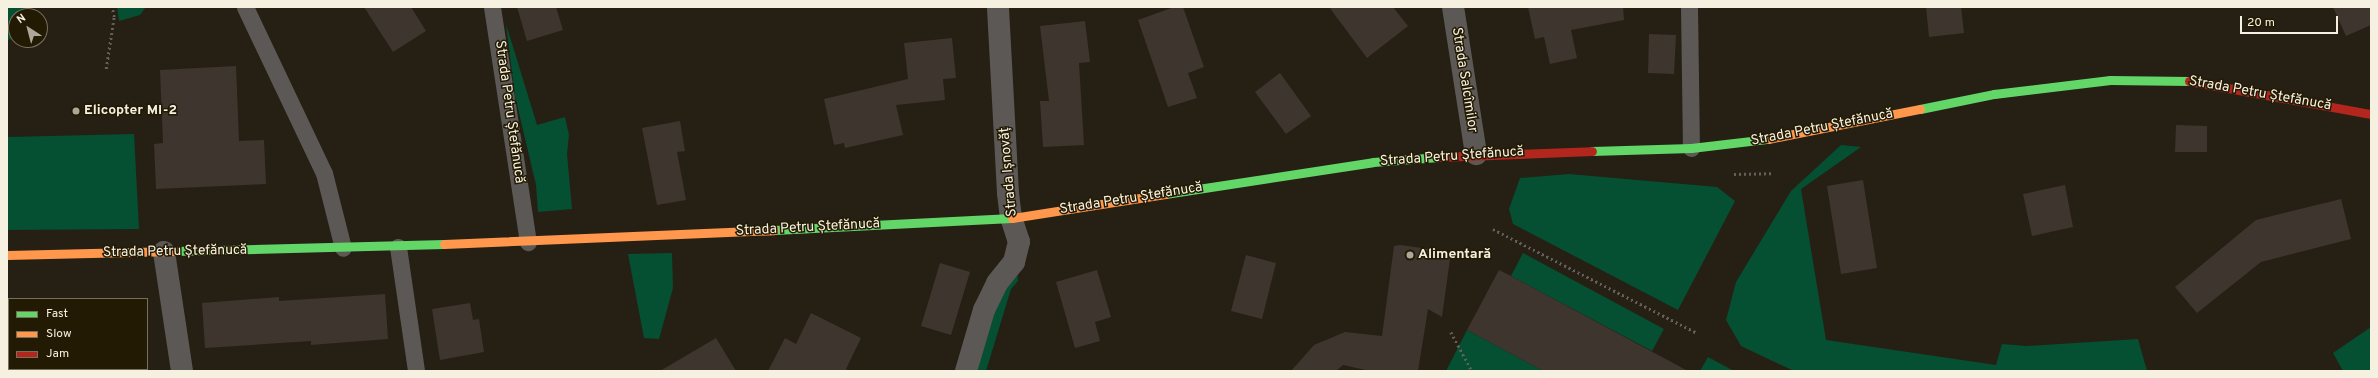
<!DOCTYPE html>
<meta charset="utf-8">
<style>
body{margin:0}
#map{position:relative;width:2378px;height:378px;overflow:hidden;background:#252013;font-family:Overpass,sans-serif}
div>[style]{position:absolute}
.green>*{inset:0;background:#054f33}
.building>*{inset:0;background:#3e352f}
.path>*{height:2.5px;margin-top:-1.25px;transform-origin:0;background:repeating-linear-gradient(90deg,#635f5a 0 2px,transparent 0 5px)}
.lane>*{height:17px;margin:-8.5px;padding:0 8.5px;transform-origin:8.5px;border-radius:8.5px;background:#5c5855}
.street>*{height:22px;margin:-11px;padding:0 11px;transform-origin:11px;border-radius:11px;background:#5c5855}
.fast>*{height:9px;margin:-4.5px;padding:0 4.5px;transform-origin:4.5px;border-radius:4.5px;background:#63d668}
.slow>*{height:9px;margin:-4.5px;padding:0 4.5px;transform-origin:4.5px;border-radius:4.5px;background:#ff974d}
.jam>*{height:9px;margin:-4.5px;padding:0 4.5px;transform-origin:4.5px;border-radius:4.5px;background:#b3261e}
.dots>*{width:11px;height:11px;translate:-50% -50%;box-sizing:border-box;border:2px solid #231a03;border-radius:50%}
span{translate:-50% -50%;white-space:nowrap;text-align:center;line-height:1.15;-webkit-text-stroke:3px #231a03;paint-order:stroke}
.street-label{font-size:14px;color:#f6f0e1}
.poi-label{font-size:14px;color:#f6f0e1;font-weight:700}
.left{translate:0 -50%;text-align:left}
.frame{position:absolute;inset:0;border:8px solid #f6f0e1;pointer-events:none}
.legend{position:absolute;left:8px;top:298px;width:140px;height:72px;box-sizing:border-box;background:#231a03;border:1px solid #77705c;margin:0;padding:5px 7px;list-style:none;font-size:12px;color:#f6f0e1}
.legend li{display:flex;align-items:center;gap:8px;height:20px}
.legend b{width:20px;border:1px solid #77705c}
.north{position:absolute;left:8px;top:8px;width:40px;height:40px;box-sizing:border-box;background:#231a03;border:1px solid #77705c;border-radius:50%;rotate:324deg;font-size:11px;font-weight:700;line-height:16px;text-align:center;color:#f6f0e1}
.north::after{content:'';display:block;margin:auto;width:14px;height:18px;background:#ada799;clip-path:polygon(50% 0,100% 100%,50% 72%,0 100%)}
.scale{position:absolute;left:2240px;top:16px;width:98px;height:18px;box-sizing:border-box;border:2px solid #f6f0e1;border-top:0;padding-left:5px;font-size:12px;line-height:14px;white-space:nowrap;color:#f6f0e1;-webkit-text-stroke:3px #231a03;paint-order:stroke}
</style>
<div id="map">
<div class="green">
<div style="clip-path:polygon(7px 7px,25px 7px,27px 16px,16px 16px,16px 38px,7px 40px)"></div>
<div style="clip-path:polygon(117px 7px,146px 7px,140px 15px,119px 21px)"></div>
<div style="clip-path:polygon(506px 24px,537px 125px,565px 117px,569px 135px,567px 154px,572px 209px,538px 212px,536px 185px,515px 96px)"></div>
<div style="clip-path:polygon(134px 134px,139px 229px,7px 230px,7px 137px)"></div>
<div style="clip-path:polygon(1841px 145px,1861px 147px,1801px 189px,1826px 340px,1996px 365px,2002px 344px,2026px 346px,2138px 339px,2147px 371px,1794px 371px,1741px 346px,1726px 320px,1736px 282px,1791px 191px)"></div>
<div style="clip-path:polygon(1569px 174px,1717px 187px,1735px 201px,1678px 310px,1513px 224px,1509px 209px,1520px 178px)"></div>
<div style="clip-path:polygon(672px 253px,673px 288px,659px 339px,644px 338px,628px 254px)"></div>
<div style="clip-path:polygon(1523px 253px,1664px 329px,1652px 351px,1511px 276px)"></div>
<div style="clip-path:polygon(1017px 272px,1018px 281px,1011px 289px,986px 371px,977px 371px,993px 311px,1004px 287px)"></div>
<div style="clip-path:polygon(2371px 327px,2371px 371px,2343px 371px,2333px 353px)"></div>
<div style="clip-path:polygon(1467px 330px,1543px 371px,1446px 371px)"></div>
<div style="clip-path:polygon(1708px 357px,1734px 371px,1700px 371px)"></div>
</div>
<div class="building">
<div style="clip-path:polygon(364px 7px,411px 7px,426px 31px,393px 52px)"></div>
<div style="clip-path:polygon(517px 7px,556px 7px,563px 30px,527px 41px)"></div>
<div style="clip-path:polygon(1174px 7px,1183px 7px,1204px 67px,1188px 73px,1197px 98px,1168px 107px,1138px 20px)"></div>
<div style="clip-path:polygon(1329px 7px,1393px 7px,1408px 26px,1367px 58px)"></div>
<div style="clip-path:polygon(1528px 7px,1623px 7px,1624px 20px,1571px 30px,1577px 58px,1550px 64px,1544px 37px,1535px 39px)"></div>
<div style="clip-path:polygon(1926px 7px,1961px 7px,1964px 33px,1929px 37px)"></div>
<div style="clip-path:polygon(2333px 7px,2371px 7px,2371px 25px,2346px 36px)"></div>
<div style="clip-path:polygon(1085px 21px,1090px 62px,1079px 63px,1084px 145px,1043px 147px,1040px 101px,1049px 101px,1040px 26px)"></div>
<div style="clip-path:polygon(1649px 34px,1676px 35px,1674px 74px,1648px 73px)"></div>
<div style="clip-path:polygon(952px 38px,956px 78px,943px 79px,945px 100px,896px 105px,903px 135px,845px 148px,844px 143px,834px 145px,824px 99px,908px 79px,904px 43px)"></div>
<div style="clip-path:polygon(236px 66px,239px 141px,264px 140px,266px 184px,156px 189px,154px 144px,163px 143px,160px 70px)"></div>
<div style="clip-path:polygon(1280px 73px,1311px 116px,1286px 134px,1255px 92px)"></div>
<div style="clip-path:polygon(680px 121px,685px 151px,677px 152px,686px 200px,657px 205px,642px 128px)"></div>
<div style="clip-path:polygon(2176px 125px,2207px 126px,2207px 152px,2175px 152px)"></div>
<div style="clip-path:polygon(1863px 180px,1877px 268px,1841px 274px,1827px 186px)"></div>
<div style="clip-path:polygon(2065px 185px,2073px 227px,2032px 236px,2023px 194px)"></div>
<div style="clip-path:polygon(2341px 199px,2351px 239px,2261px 262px,2197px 313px,2175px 287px,2256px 220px)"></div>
<div style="clip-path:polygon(1400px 245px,1451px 252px,1442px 317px,1428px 309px,1418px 371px,1370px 371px,1343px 365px,1336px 371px,1291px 371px,1314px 345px,1345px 332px,1382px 336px,1394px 246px)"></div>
<div style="clip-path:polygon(1246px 255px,1276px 263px,1262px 319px,1231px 311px)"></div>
<div style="clip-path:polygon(940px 263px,970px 272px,951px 335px,921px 326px)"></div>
<div style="clip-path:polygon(1097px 270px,1111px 317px,1095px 322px,1100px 341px,1075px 348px,1056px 282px)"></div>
<div style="clip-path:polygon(1499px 270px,1511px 276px,1688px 371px,1543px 371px,1467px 330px)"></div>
<div style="clip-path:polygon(385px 294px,388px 339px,311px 345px,311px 341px,205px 348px,202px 303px,279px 297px,279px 301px)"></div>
<div style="clip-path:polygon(470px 303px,473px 320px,479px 319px,484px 352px,440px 360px,432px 309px)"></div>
<div style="clip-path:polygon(811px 313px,861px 338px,846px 369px,850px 371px,768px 371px,785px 338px,796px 344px)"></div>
<div style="clip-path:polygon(716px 338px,736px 371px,660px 371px)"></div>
</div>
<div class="path">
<div style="left:106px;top:69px;width:53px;rotate:-81.3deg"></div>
<div style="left:114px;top:17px;width:10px;rotate:-101deg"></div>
<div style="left:1734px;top:174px;width:39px;rotate:-1deg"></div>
<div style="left:1493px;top:229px;width:229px;rotate:27deg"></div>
<div style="left:1451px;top:332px;width:44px;rotate:61.7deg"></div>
</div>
<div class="lane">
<div style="left:245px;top:7px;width:184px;rotate:64.6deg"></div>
<div style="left:324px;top:173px;width:77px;rotate:75.8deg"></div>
<div style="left:492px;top:7px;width:238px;rotate:81.3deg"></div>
<div style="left:1689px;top:7px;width:141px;rotate:89.2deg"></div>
<div style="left:398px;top:247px;width:125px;rotate:81.7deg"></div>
</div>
<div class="street">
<div style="left:1453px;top:7px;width:149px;rotate:81.1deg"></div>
<div style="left:164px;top:252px;width:120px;rotate:81.4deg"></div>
<div style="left:966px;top:371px;width:64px;rotate:-73.6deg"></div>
<div style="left:984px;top:310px;width:30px;rotate:-64deg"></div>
<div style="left:997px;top:283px;width:27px;rotate:-51deg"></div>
<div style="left:1014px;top:262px;width:21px;rotate:-76deg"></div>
<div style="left:1019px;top:242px;width:25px;rotate:-108deg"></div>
<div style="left:1011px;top:218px;width:25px;rotate:-97deg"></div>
<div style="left:1008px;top:193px;width:186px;rotate:-93.1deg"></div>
</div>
<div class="fast">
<div style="left:1920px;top:109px;width:76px;rotate:-11.5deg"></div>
<div style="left:1994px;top:94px;width:117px;rotate:-6.9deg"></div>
<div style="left:2110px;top:80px;width:79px;rotate:0.7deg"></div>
<div style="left:1592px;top:151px;width:99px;rotate:-1.7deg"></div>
<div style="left:1691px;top:148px;width:78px;rotate:-6.7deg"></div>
<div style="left:1165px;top:194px;width:210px;rotate:-8.7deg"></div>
<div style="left:1373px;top:162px;width:66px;rotate:-4.3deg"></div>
<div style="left:774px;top:230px;width:238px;rotate:-2.9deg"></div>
<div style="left:175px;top:251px;width:269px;rotate:-1.5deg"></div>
</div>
<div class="slow">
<div style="left:1768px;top:139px;width:155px;rotate:-11.2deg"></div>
<div style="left:1012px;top:218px;width:155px;rotate:-8.9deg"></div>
<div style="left:444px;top:244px;width:330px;rotate:-2.4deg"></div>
<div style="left:7px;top:255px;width:168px;rotate:-1.4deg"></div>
</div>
<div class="jam">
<div style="left:2189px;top:81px;width:185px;rotate:10.3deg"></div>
<div style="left:1439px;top:157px;width:153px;rotate:-2.2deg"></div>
</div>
<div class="dots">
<div style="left:76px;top:111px;background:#ada799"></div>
<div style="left:1410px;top:255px;background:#ada799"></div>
</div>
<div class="street-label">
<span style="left:1464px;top:80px;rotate:81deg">Strada Salcîmilor</span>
<span style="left:2260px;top:94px;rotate:10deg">Strada Petru Ștefănucă</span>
<span style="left:509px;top:112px;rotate:82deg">Strada Petru Ștefănucă</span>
<span style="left:1822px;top:128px;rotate:-11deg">Strada Petru Ștefănucă</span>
<span style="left:1452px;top:157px;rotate:-4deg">Strada Petru Ștefănucă</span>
<span style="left:1009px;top:172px;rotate:-95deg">Strada Ișnovăț</span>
<span style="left:1131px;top:199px;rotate:-9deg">Strada Petru Ștefănucă</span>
<span style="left:808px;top:228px;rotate:-3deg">Strada Petru Ștefănucă</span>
<span style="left:175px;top:252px;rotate:-1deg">Strada Petru Ștefănucă</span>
</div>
<div class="poi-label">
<span class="left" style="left:84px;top:111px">Elicopter MI-2</span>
<span class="left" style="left:1418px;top:255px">Alimentară</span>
</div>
<div class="frame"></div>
<ul class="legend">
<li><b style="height:5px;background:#63d668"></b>Fast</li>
<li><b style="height:5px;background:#ff974d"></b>Slow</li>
<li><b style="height:5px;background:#b3261e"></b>Jam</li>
</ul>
<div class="north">N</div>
<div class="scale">20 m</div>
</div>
